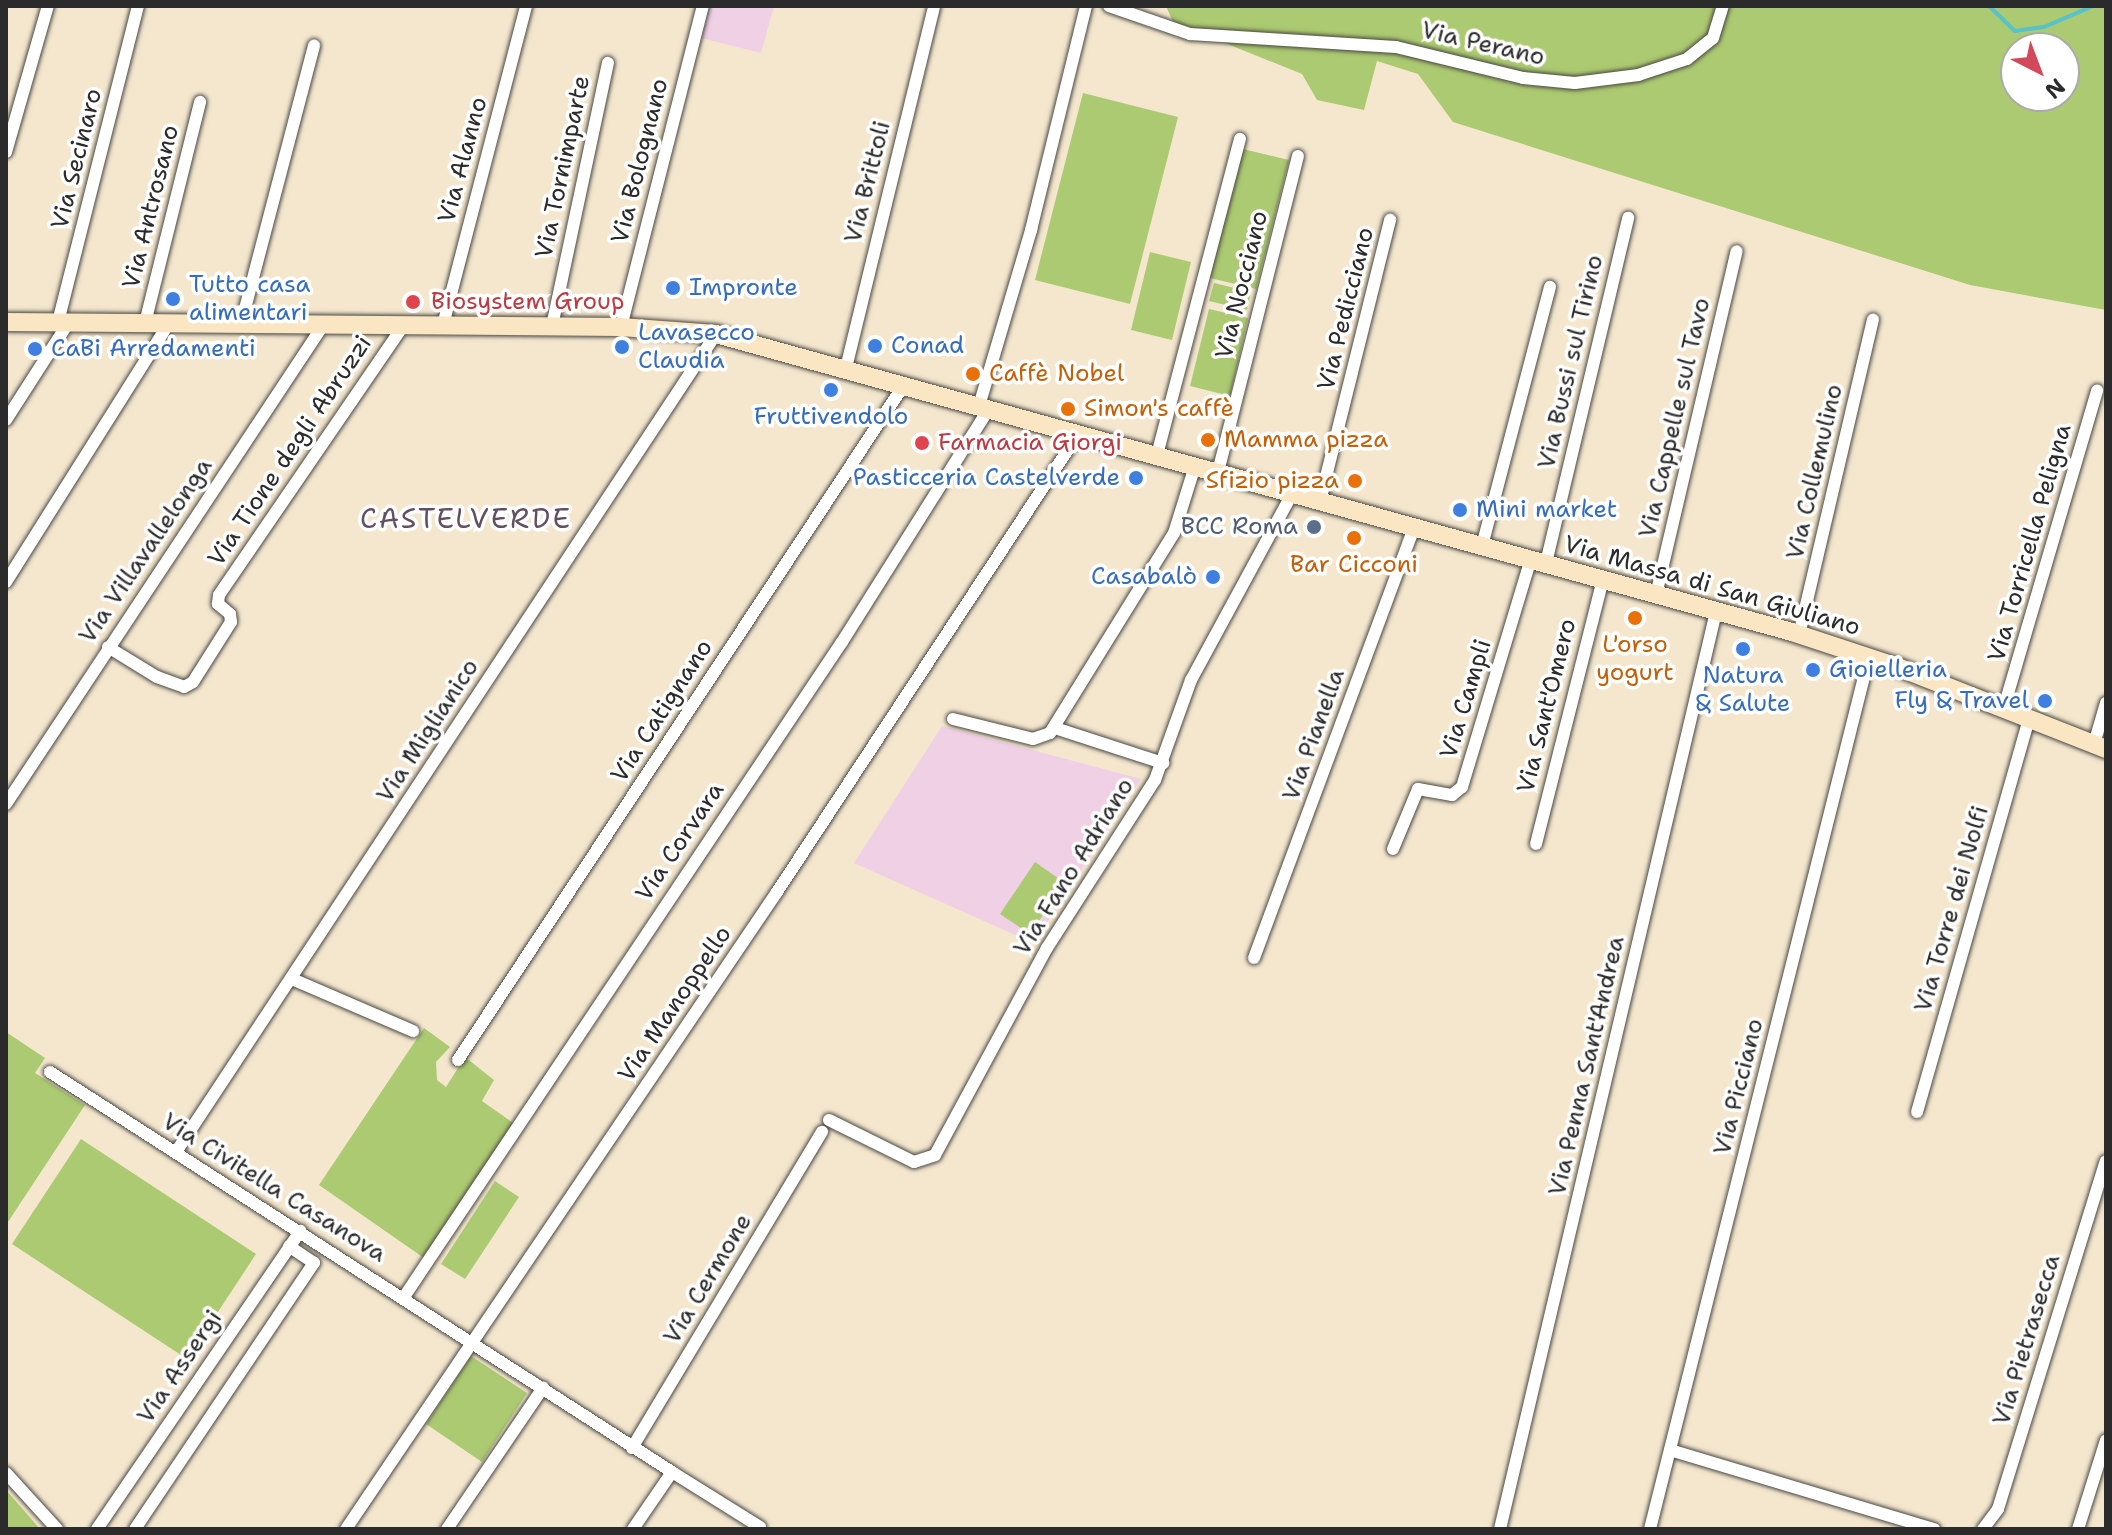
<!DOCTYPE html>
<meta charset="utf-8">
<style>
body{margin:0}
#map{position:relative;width:2112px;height:1535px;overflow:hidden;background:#f4e7ce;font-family:"Shantell Sans",sans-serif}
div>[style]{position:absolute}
.built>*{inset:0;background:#f0d0e4}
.green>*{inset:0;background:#acca71}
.stream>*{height:4px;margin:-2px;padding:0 2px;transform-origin:2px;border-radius:2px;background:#55c3c9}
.roads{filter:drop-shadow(0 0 2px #494743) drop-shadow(0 0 2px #494743)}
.street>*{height:12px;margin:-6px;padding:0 6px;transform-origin:6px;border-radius:6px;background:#fff}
.secondary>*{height:18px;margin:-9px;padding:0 9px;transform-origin:9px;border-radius:9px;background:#fbe6c4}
.dots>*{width:22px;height:22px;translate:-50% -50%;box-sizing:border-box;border:4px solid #fff;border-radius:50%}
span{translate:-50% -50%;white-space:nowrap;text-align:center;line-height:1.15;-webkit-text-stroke:7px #fff;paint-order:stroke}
.street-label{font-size:24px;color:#2b2b2b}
.shop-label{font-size:24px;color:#366cbe}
.left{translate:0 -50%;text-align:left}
.right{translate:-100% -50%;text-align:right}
.health-label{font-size:24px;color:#be3a42}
.food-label{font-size:24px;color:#c56008}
.service-label{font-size:24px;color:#4e5e75}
.quarter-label{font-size:28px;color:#634f62;letter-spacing:2px}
.frame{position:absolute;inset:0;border:8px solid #2b2b2b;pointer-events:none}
.north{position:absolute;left:2000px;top:32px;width:80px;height:80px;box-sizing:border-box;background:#fff;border:2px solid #aaa;border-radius:50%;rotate:138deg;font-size:22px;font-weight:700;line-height:32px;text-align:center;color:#2b2b2b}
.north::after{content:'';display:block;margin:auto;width:28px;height:36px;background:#d1495b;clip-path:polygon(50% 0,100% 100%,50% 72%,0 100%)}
</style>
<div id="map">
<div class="built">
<div style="clip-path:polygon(709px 6px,774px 6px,761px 53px,701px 38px)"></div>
<div style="clip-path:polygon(942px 726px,1141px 779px,1033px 943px,854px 863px)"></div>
</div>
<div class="green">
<div style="clip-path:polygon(evenodd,1166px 6px,2106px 6px,2106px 310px,1970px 285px,1453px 122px,1418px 74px,1377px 61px,1364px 110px,1317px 100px,1302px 74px,1173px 22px,1166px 6px,2016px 48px,2064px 48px,2064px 96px,2016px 96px,2016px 48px)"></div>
<div style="clip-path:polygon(1083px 93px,1178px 117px,1130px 304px,1035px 280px)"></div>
<div style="clip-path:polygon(1243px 149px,1289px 160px,1256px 289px,1210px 278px)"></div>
<div style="clip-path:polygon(1150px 252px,1191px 262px,1172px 340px,1131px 330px)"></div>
<div style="clip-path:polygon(1214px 283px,1251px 292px,1247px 310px,1209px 301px)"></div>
<div style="clip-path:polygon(1209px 309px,1248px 318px,1230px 396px,1190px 386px)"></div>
<div style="clip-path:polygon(1035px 862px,1065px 883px,1030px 934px,1000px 914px)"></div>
<div style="clip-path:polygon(424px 1028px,450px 1047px,436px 1062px,437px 1080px,446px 1087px,465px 1057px,494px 1080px,482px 1101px,513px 1123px,424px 1258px,319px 1185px)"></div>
<div style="clip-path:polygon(6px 1032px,45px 1058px,35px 1073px,85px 1105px,6px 1225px)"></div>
<div style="clip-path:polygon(81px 1139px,256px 1254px,187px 1359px,12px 1244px)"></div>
<div style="clip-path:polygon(495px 1181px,519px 1197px,465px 1279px,441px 1264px)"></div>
<div style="clip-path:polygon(471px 1356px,527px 1393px,482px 1462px,426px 1424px)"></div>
<div style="clip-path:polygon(6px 1490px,40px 1529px,6px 1529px)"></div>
</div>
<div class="stream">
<div style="left:1989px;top:6px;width:36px;rotate:44deg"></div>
<div style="left:2015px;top:31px;width:29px;rotate:-8deg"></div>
<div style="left:2044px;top:27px;width:53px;rotate:-23.2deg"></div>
</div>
<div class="roads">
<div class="street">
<div style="left:1109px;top:6px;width:86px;rotate:19.1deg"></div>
<div style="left:1190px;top:34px;width:206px;rotate:3.6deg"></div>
<div style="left:1396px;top:47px;width:131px;rotate:13.7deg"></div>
<div style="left:1523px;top:78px;width:52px;rotate:5.5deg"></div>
<div style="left:1575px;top:83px;width:64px;rotate:-7.2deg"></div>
<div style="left:1638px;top:75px;width:52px;rotate:-18.1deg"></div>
<div style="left:1687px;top:59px;width:33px;rotate:-39deg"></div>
<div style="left:1713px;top:38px;width:34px;rotate:-73deg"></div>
<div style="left:6px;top:152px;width:152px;rotate:-74deg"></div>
<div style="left:58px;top:322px;width:326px;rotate:-75.8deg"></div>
<div style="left:145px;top:323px;width:228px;rotate:-76deg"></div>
<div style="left:241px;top:324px;width:288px;rotate:-75.3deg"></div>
<div style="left:443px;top:325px;width:330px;rotate:-75.4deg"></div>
<div style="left:552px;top:326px;width:269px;rotate:-78deg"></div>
<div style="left:621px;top:327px;width:331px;rotate:-75.7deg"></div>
<div style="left:846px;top:368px;width:373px;rotate:-76.3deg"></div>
<div style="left:979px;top:406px;width:184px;rotate:-73.5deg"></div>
<div style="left:1031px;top:230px;width:231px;rotate:-76.2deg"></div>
<div style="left:6px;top:420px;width:117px;rotate:-57.3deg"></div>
<div style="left:1157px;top:455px;width:327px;rotate:-75.3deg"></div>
<div style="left:1218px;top:472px;width:326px;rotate:-75.8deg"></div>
<div style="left:1320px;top:501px;width:290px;rotate:-76deg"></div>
<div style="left:1482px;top:546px;width:268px;rotate:-75.3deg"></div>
<div style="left:1546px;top:563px;width:355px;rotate:-76.6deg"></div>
<div style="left:6px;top:582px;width:306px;rotate:-57.8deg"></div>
<div style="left:1656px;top:595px;width:353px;rotate:-76.8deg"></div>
<div style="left:1799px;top:635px;width:324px;rotate:-76.8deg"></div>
<div style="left:108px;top:647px;width:57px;rotate:31.5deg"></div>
<div style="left:157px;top:677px;width:29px;rotate:20deg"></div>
<div style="left:184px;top:687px;width:10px;rotate:-29deg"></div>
<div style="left:193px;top:682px;width:71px;rotate:-57.7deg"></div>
<div style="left:231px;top:622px;width:8px;rotate:-97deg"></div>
<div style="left:230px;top:614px;width:16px;rotate:-140deg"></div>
<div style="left:218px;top:604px;width:9px;rotate:-84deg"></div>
<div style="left:219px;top:595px;width:327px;rotate:-55.6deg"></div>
<div style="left:2004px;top:707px;width:330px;rotate:-73.6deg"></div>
<div style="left:953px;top:719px;width:82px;rotate:14deg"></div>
<div style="left:1033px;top:739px;width:18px;rotate:-19deg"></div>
<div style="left:1050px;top:733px;width:235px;rotate:-58.2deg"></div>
<div style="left:1174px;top:533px;width:70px;rotate:-72.6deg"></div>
<div style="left:1055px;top:728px;width:114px;rotate:18deg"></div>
<div style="left:2094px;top:744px;width:43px;rotate:-73.7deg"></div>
<div style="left:6px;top:804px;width:576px;rotate:-56.48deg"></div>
<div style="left:1536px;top:844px;width:273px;rotate:-75.8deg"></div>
<div style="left:1393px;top:849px;width:65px;rotate:-67.4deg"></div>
<div style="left:1418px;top:789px;width:35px;rotate:10deg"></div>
<div style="left:1452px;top:795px;width:13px;rotate:-39deg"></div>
<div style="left:1462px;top:787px;width:238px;rotate:-73.2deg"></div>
<div style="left:1254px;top:958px;width:459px;rotate:-69.6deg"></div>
<div style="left:292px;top:979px;width:132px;rotate:23.3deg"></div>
<div style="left:458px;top:1060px;width:809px;rotate:-56.55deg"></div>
<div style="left:50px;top:1072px;width:740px;rotate:32.74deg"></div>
<div style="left:672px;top:1472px;width:69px;rotate:124.4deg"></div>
<div style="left:1917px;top:1112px;width:410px;rotate:-74.1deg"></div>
<div style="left:829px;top:1120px;width:95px;rotate:26.3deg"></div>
<div style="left:914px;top:1162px;width:22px;rotate:-18deg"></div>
<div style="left:935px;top:1155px;width:235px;rotate:-61.6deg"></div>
<div style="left:1047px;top:948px;width:200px;rotate:-57.3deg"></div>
<div style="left:1155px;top:780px;width:106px;rotate:-70.2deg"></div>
<div style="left:1191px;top:680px;width:212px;rotate:-61.5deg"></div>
<div style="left:176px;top:1152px;width:980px;rotate:-56.57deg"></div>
<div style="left:404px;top:1297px;width:788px;rotate:-56.23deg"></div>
<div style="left:842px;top:642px;width:275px;rotate:-57.8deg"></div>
<div style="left:632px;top:1448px;width:369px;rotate:-59deg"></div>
<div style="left:1670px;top:1450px;width:276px;rotate:16.7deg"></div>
<div style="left:672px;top:1472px;width:104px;rotate:32deg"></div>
<div style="left:6px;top:1473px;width:76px;rotate:47.7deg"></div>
<div style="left:97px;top:1529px;width:361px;rotate:-55.7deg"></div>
<div style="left:135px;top:1529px;width:321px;rotate:-56.1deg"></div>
<div style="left:314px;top:1263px;width:30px;rotate:-146deg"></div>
<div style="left:346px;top:1529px;width:769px;rotate:-55.92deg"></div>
<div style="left:777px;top:892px;width:549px;rotate:-56.66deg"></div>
<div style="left:447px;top:1529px;width:171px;rotate:-55.8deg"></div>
<div style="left:1500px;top:1529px;width:942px;rotate:-76.75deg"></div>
<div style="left:1650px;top:1529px;width:899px;rotate:-75.9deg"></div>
<div style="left:1983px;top:1529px;width:25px;rotate:-53deg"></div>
<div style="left:1998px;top:1509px;width:364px;rotate:-72.8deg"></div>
<div style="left:2078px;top:1529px;width:93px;rotate:-72.5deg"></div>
</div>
<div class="secondary">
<div style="left:6px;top:322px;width:615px;rotate:0.47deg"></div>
<div style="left:621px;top:327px;width:95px;rotate:4.2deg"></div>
<div style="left:716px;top:334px;width:1117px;rotate:15.48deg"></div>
<div style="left:1792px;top:632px;width:108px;rotate:18.3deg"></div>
<div style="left:1895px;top:666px;width:227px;rotate:21.5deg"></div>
</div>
</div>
<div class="dots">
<div style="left:673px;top:288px;background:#3f7fe0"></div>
<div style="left:173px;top:299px;background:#3f7fe0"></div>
<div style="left:413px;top:302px;background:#e0444e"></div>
<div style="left:875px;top:346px;background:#3f7fe0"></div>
<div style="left:622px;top:347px;background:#3f7fe0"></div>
<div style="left:35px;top:349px;background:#3f7fe0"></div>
<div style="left:973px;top:374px;background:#e8710a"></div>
<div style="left:831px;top:390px;background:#3f7fe0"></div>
<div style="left:1068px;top:409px;background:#e8710a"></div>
<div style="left:1208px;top:440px;background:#e8710a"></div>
<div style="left:922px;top:443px;background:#e0444e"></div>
<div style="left:1136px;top:478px;background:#3f7fe0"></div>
<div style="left:1355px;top:481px;background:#e8710a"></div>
<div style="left:1460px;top:510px;background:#3f7fe0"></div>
<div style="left:1314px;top:527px;background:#5c6f8a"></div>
<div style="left:1354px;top:538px;background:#e8710a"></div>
<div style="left:1213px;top:577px;background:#3f7fe0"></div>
<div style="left:1635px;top:618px;background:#e8710a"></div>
<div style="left:1743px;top:649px;background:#3f7fe0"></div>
<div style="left:1813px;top:670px;background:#3f7fe0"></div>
<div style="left:2045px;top:701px;background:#3f7fe0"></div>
</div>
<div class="street-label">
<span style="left:1483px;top:44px;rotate:13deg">Via Perano</span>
<span style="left:77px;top:159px;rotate:-76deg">Via Secinaro</span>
<span style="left:463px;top:160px;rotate:-75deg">Via Alanno</span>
<span style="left:640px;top:161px;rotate:-76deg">Via Bolognano</span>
<span style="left:563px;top:167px;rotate:-78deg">Via Tornimparte</span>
<span style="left:868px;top:182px;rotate:-76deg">Via Brittoli</span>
<span style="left:151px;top:207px;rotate:-76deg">Via Antrosano</span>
<span style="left:1242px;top:285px;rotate:-76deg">Via Nocciano</span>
<span style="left:1346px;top:309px;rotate:-76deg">Via Pedicciano</span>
<span style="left:1571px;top:362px;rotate:-77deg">Via Bussi sul Tirino</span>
<span style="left:1675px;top:418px;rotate:-77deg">Via Cappelle sul Tavo</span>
<span style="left:290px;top:451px;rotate:-56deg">Via Tione degli Abruzzi</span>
<span style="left:1815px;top:472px;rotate:-77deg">Via Collemulino</span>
<span style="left:2030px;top:543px;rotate:-74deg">Via Torricella Peligna</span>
<span style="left:146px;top:551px;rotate:-56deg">Via Villavallelonga</span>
<span style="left:1712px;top:586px;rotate:16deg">Via Massa di San Giuliano</span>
<span style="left:1466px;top:699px;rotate:-73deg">Via Campli</span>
<span style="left:1547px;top:706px;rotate:-76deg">Via Sant'Omero</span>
<span style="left:662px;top:711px;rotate:-57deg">Via Catignano</span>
<span style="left:428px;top:731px;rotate:-57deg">Via Miglianico</span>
<span style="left:1314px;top:735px;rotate:-70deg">Via Pianella</span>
<span style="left:680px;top:842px;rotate:-56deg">Via Corvara</span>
<span style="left:1074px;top:867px;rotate:-58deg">Via Fano Adriano</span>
<span style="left:1952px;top:909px;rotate:-74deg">Via Torre dei Nolfi</span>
<span style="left:675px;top:1004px;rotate:-56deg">Via Manoppello</span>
<span style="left:1587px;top:1066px;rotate:-77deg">Via Penna Sant'Andrea</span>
<span style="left:1739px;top:1087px;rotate:-76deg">Via Picciano</span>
<span style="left:274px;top:1188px;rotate:32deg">Via Civitella Casanova</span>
<span style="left:708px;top:1279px;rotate:-59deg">Via Cermone</span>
<span style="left:2027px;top:1340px;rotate:-73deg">Via Pietrasecca</span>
<span style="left:180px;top:1367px;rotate:-56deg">Via Assergi</span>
</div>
<div class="shop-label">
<span class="left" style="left:189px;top:299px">Tutto casa<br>alimentari</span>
<span class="left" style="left:689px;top:288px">Impronte</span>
<span class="left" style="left:638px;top:347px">Lavasecco<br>Claudia</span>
<span class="left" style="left:891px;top:346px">Conad</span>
<span class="left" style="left:51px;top:349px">CaBi Arredamenti</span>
<span style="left:831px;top:417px">Fruttivendolo</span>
<span class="right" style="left:1120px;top:478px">Pasticceria Castelverde</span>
<span class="left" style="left:1476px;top:510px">Mini market</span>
<span class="right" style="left:1197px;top:577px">Casabalò</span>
<span class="left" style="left:1829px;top:670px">Gioielleria</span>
<span style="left:1743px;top:690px">Natura<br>&amp; Salute</span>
<span class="right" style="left:2029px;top:701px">Fly &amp; Travel</span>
</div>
<div class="health-label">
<span class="left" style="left:431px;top:302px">Biosystem Group</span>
<span class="left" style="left:938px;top:443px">Farmacia Giorgi</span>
</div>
<div class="food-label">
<span class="left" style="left:989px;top:374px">Caffè Nobel</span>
<span class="left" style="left:1084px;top:409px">Simon's caffè</span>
<span class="left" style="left:1224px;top:440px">Mamma pizza</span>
<span class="right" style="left:1339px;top:481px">Sfizio pizza</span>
<span style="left:1354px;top:565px">Bar Cicconi</span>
<span style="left:1635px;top:659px">L'orso<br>yogurt</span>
</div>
<div class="service-label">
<span class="right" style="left:1298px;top:527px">BCC Roma</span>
</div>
<div class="quarter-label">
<span style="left:466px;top:518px">CASTELVERDE</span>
</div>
<div class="frame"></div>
<div class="north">N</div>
</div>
